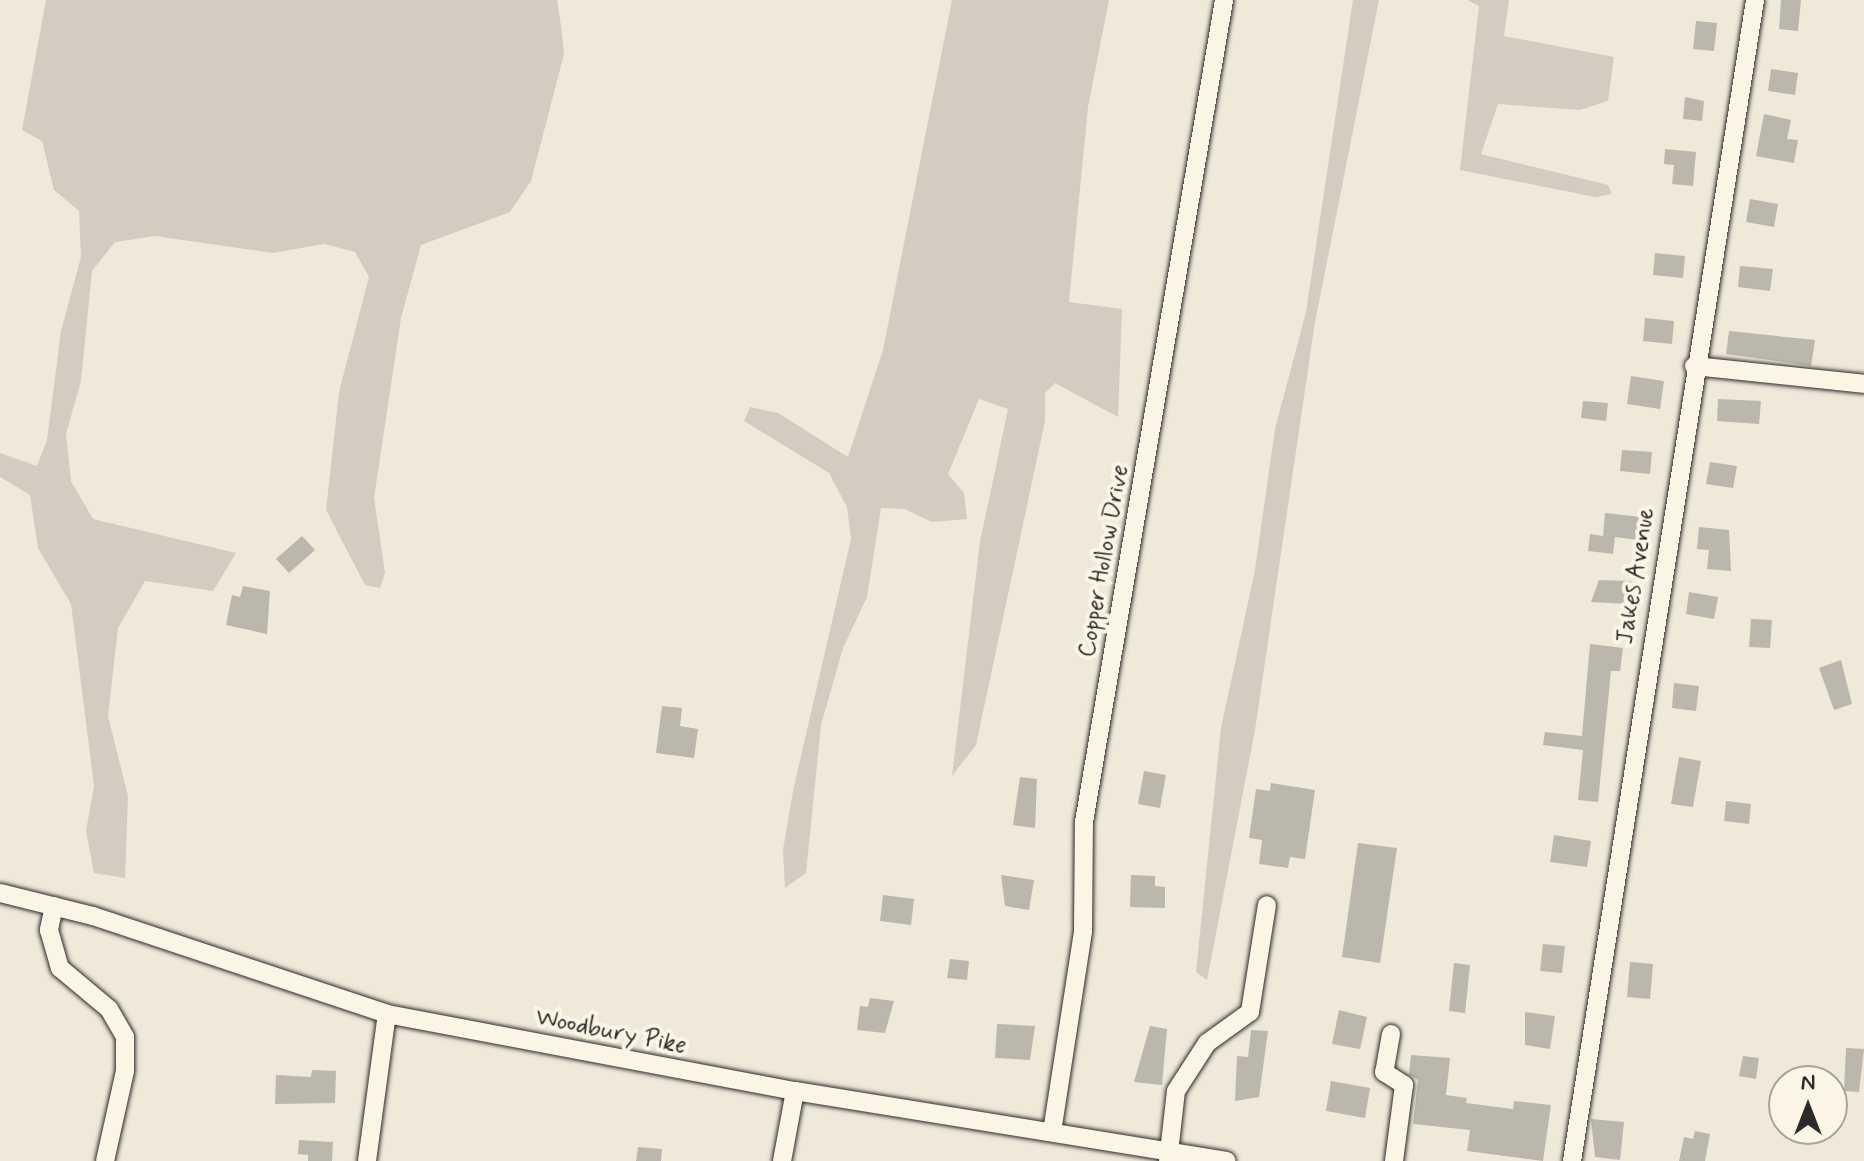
<!DOCTYPE html>
<style>
body{margin:0}
#map{position:relative;width:1864px;height:1161px;overflow:hidden;background:#efe9da;font-family:Mynerve,sans-serif}
div>[style]{position:absolute}
.green>*{inset:0;background:#d2cdc0}
.building>*{inset:0;background:#bcb7ac}
.roads{filter:drop-shadow(0 0 2px #2b2b2b) drop-shadow(0 0 2px #2b2b2b)}
.minor>*{height:18px;margin:-9px;padding:0 9px;transform-origin:9px;border-radius:9px;background:#fcf5e5}
span{translate:-50% -50%;white-space:nowrap;text-align:center;line-height:1.15;-webkit-text-stroke:8px #fcf5e5;paint-order:stroke}
.street-label{font-size:24px;color:#2b2b2b}
.north{position:absolute;left:1768px;top:1065px;width:80px;height:80px;box-sizing:border-box;background:#fcf5e5;border:2px solid #a8a49b;border-radius:50%;rotate:0deg;font-size:22px;font-weight:700;line-height:32px;text-align:center;color:#2b2b2b}
.north::after{content:'';display:block;margin:auto;width:28px;height:36px;background:#2b2b2b;clip-path:polygon(50% 0,100% 100%,50% 72%,0 100%)}
</style>
<div id="map">
<div class="green">
<div style="clip-path:polygon(46px 0,557px 0,561px 26px,564px 54px,531px 181px,510px 212px,421px 245px,401px 318px,374px 498px,385px 573px,380px 588px,365px 585px,326px 510px,339px 392px,369px 277px,355px 252px,324px 244px,273px 253px,155px 236px,115px 242px,92px 271px,81px 381px,66px 434px,71px 481px,93px 519px,236px 553px,213px 591px,145px 581px,118px 628px,108px 716px,128px 796px,125px 878px,94px 873px,86px 831px,94px 786px,71px 604px,38px 548px,30px 495px,0 477px,0 453px,37px 466px,47px 440px,61px 331px,81px 257px,79px 211px,54px 190px,42px 141px,22px 130px)"></div>
<div style="clip-path:polygon(952px 0,1109px 0,1088px 107px,1069px 302px,1122px 309px,1118px 417px,1055px 383px,1045px 393px,1045px 421px,976px 745px,952px 776px,980px 542px,1008px 409px,979px 399px,948px 474px,964px 493px,967px 519px,932px 522px,904px 509px,881px 508px,867px 597px,843px 648px,821px 725px,806px 873px,785px 888px,783px 850px,793px 791px,851px 539px,847px 507px,829px 473px,744px 421px,750px 407px,778px 413px,848px 457px,883px 350px)"></div>
<div style="clip-path:polygon(1353px 0,1379px 0,1315px 322px,1255px 730px,1207px 980px,1196px 972px,1221px 728px,1255px 570px,1275px 429px,1306px 312px)"></div>
<div style="clip-path:polygon(1467px 0,1509px 0,1504px 36px,1614px 57px,1608px 101px,1580px 110px,1498px 104px,1481px 154px,1608px 185px,1612px 194px,1595px 197px,1460px 170px,1479px 6px)"></div>
</div>
<div class="building">
<div style="clip-path:polygon(1781px 0,1801px 0,1798px 31px,1779px 29px)"></div>
<div style="clip-path:polygon(1696px 21px,1717px 23px,1714px 51px,1693px 49px)"></div>
<div style="clip-path:polygon(1771px 69px,1798px 73px,1795px 95px,1768px 91px)"></div>
<div style="clip-path:polygon(1685px 97px,1704px 101px,1702px 121px,1683px 119px)"></div>
<div style="clip-path:polygon(1764px 114px,1791px 120px,1787px 139px,1798px 140px,1794px 163px,1756px 156px)"></div>
<div style="clip-path:polygon(1665px 149px,1696px 152px,1693px 186px,1672px 184px,1674px 165px,1664px 164px)"></div>
<div style="clip-path:polygon(1750px 199px,1778px 204px,1774px 227px,1746px 222px)"></div>
<div style="clip-path:polygon(1655px 253px,1685px 256px,1683px 278px,1653px 275px)"></div>
<div style="clip-path:polygon(1740px 266px,1773px 269px,1770px 291px,1738px 287px)"></div>
<div style="clip-path:polygon(1645px 318px,1674px 321px,1672px 344px,1643px 341px)"></div>
<div style="clip-path:polygon(1729px 331px,1815px 340px,1811px 366px,1726px 354px)"></div>
<div style="clip-path:polygon(1631px 376px,1664px 381px,1660px 409px,1627px 404px)"></div>
<div style="clip-path:polygon(1718px 399px,1761px 401px,1759px 424px,1717px 421px)"></div>
<div style="clip-path:polygon(1583px 401px,1608px 403px,1606px 421px,1581px 418px)"></div>
<div style="clip-path:polygon(1622px 450px,1652px 452px,1650px 474px,1620px 471px)"></div>
<div style="clip-path:polygon(1710px 462px,1737px 466px,1733px 488px,1706px 484px)"></div>
<div style="clip-path:polygon(1605px 513px,1642px 517px,1639px 540px,1615px 537px,1613px 554px,1588px 551px,1590px 534px,1603px 536px)"></div>
<div style="clip-path:polygon(1699px 527px,1729px 530px,1731px 571px,1707px 569px,1709px 550px,1697px 549px)"></div>
<div style="clip-path:polygon(302px 536px,315px 550px,289px 573px,276px 559px)"></div>
<div style="clip-path:polygon(1599px 580px,1631px 581px,1630px 604px,1591px 602px)"></div>
<div style="clip-path:polygon(243px 586px,270px 591px,267px 634px,226px 625px,232px 595px,240px 597px)"></div>
<div style="clip-path:polygon(1689px 592px,1718px 597px,1714px 619px,1686px 614px)"></div>
<div style="clip-path:polygon(1751px 619px,1772px 620px,1770px 648px,1749px 647px)"></div>
<div style="clip-path:polygon(1590px 644px,1623px 648px,1620px 671px,1611px 671px,1598px 802px,1578px 800px,1583px 750px,1543px 745px,1545px 732px,1582px 736px)"></div>
<div style="clip-path:polygon(1841px 660px,1852px 704px,1834px 710px,1819px 668px)"></div>
<div style="clip-path:polygon(1674px 683px,1699px 686px,1696px 711px,1672px 708px)"></div>
<div style="clip-path:polygon(662px 706px,682px 708px,680px 726px,698px 729px,694px 758px,656px 753px)"></div>
<div style="clip-path:polygon(1679px 757px,1701px 761px,1693px 807px,1671px 804px)"></div>
<div style="clip-path:polygon(1144px 771px,1166px 775px,1160px 808px,1138px 804px)"></div>
<div style="clip-path:polygon(1020px 777px,1037px 779px,1035px 828px,1013px 825px)"></div>
<div style="clip-path:polygon(1271px 783px,1315px 790px,1305px 859px,1290px 857px,1288px 868px,1259px 864px,1262px 840px,1249px 838px,1256px 789px,1270px 791px)"></div>
<div style="clip-path:polygon(1726px 801px,1751px 804px,1749px 824px,1724px 821px)"></div>
<div style="clip-path:polygon(1554px 835px,1591px 841px,1587px 867px,1550px 862px)"></div>
<div style="clip-path:polygon(1358px 843px,1397px 848px,1380px 963px,1342px 957px)"></div>
<div style="clip-path:polygon(1001px 875px,1034px 880px,1029px 910px,1005px 906px)"></div>
<div style="clip-path:polygon(1131px 875px,1155px 876px,1155px 886px,1165px 887px,1165px 908px,1130px 907px)"></div>
<div style="clip-path:polygon(883px 895px,914px 899px,911px 925px,880px 921px)"></div>
<div style="clip-path:polygon(1543px 944px,1565px 946px,1562px 973px,1540px 971px)"></div>
<div style="clip-path:polygon(950px 959px,969px 961px,967px 980px,947px 978px)"></div>
<div style="clip-path:polygon(1630px 962px,1653px 964px,1650px 999px,1627px 997px)"></div>
<div style="clip-path:polygon(1454px 963px,1470px 965px,1465px 1013px,1449px 1011px)"></div>
<div style="clip-path:polygon(870px 998px,894px 1001px,885px 1033px,857px 1030px,860px 1006px,868px 1007px)"></div>
<div style="clip-path:polygon(1339px 1010px,1367px 1017px,1360px 1049px,1332px 1044px)"></div>
<div style="clip-path:polygon(1525px 1012px,1555px 1016px,1550px 1049px,1525px 1045px)"></div>
<div style="clip-path:polygon(997px 1024px,1035px 1026px,1030px 1060px,995px 1058px)"></div>
<div style="clip-path:polygon(1150px 1026px,1167px 1029px,1162px 1085px,1134px 1082px)"></div>
<div style="clip-path:polygon(1251px 1030px,1268px 1031px,1259px 1097px,1235px 1101px,1237px 1056px,1248px 1057px)"></div>
<div style="clip-path:polygon(1846px 1048px,1864px 1049px,1859px 1092px,1844px 1091px)"></div>
<div style="clip-path:polygon(1411px 1055px,1450px 1058px,1446px 1095px,1467px 1098px,1466px 1103px,1513px 1109px,1514px 1101px,1551px 1105px,1543px 1161px,1467px 1151px,1470px 1130px,1413px 1124px,1418px 1080px,1409px 1074px)"></div>
<div style="clip-path:polygon(1743px 1056px,1759px 1058px,1756px 1079px,1739px 1076px)"></div>
<div style="clip-path:polygon(312px 1070px,336px 1071px,335px 1103px,275px 1104px,276px 1075px,311px 1077px)"></div>
<div style="clip-path:polygon(1331px 1081px,1370px 1088px,1365px 1118px,1326px 1111px)"></div>
<div style="clip-path:polygon(1591px 1119px,1624px 1122px,1620px 1160px,1595px 1157px)"></div>
<div style="clip-path:polygon(1695px 1131px,1710px 1134px,1705px 1161px,1679px 1161px,1684px 1137px,1693px 1139px)"></div>
<div style="clip-path:polygon(299px 1140px,333px 1142px,332px 1161px,308px 1161px,308px 1155px,298px 1154px)"></div>
<div style="clip-path:polygon(638px 1147px,662px 1149px,661px 1161px,636px 1161px)"></div>
</div>
<div class="roads">
<div class="minor">
<div style="left:1694px;top:366px;width:171px;rotate:6deg"></div>
<div style="left:0;top:893px;width:96px;rotate:13.9deg"></div>
<div style="left:93px;top:916px;width:310px;rotate:18.4deg"></div>
<div style="left:387px;top:1014px;width:415px;rotate:10.7deg"></div>
<div style="left:795px;top:1091px;width:437px;rotate:9.2deg"></div>
<div style="left:54px;top:906px;width:25px;rotate:102deg"></div>
<div style="left:49px;top:930px;width:40px;rotate:74deg"></div>
<div style="left:60px;top:968px;width:64px;rotate:39.9deg"></div>
<div style="left:109px;top:1009px;width:32px;rotate:60deg"></div>
<div style="left:125px;top:1037px;width:34px;rotate:90deg"></div>
<div style="left:125px;top:1071px;width:92px;rotate:102.5deg"></div>
<div style="left:1391px;top:1034px;width:39px;rotate:100deg"></div>
<div style="left:1384px;top:1072px;width:24px;rotate:33deg"></div>
<div style="left:1404px;top:1085px;width:77px;rotate:97.5deg"></div>
<div style="left:1052px;top:1132px;width:203px;rotate:-81.2deg"></div>
<div style="left:1083px;top:931px;width:109px;rotate:-89.5deg"></div>
<div style="left:1084px;top:822px;width:834px;rotate:-80.33deg"></div>
<div style="left:367px;top:1161px;width:148px;rotate:-82.3deg"></div>
<div style="left:782px;top:1161px;width:71px;rotate:-79.5deg"></div>
<div style="left:1168px;top:1161px;width:70px;rotate:-83.5deg"></div>
<div style="left:1176px;top:1091px;width:57px;rotate:-57.1deg"></div>
<div style="left:1207px;top:1043px;width:53px;rotate:-35.8deg"></div>
<div style="left:1250px;top:1012px;width:108px;rotate:-81deg"></div>
<div style="left:1572px;top:1161px;width:1175px;rotate:-81.04deg"></div>
</div>
</div>
<div class="street-label">
<span style="left:1104px;top:561px;rotate:-80deg">Copper Hollow Drive</span>
<span style="left:1636px;top:576px;rotate:-81deg">Jakes Avenue</span>
<span style="left:611px;top:1032px;rotate:11deg">Woodbury Pike</span>
</div>
<div class="north">N</div>
</div>
